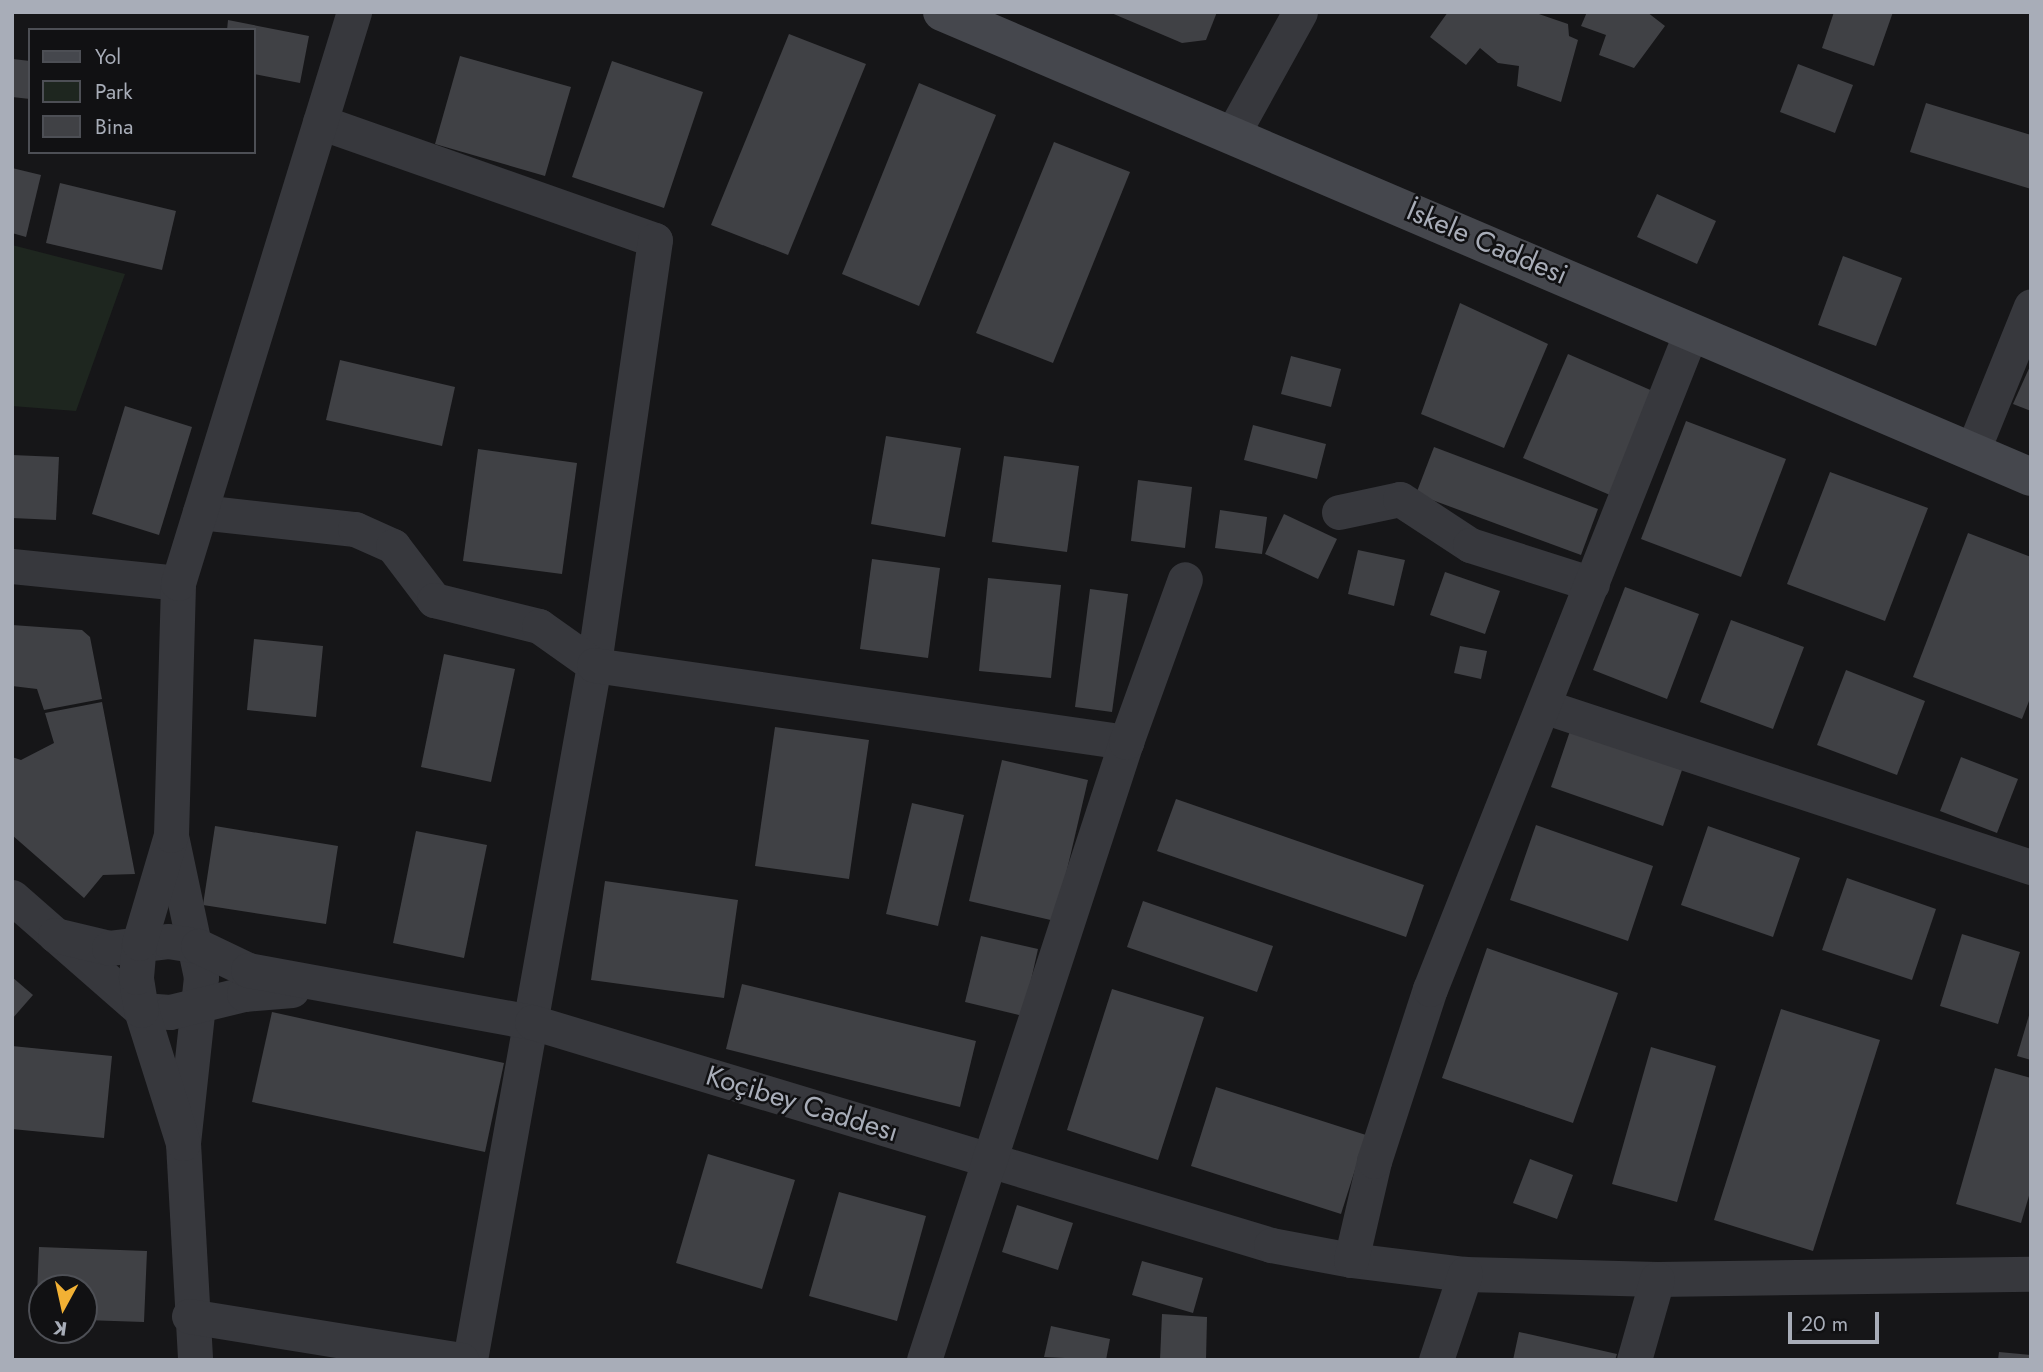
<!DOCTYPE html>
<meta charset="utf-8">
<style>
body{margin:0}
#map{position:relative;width:2043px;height:1372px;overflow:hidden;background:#161618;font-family:Jost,sans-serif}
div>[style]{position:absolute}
.green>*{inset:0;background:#1e261f}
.building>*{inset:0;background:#404145}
.minor>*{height:35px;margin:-17.5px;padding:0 17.5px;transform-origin:17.5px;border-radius:17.5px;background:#37383d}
.secondary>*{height:38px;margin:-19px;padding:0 19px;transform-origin:19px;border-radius:19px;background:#45474d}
span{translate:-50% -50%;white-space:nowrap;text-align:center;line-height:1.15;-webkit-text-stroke:5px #111113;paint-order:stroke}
.street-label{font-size:28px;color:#a8adb8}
.frame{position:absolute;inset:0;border:14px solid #a8adb8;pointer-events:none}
.legend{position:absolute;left:28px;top:28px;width:228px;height:126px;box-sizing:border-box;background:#111113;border:2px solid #4d4f55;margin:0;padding:9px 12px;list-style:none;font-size:21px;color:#a8adb8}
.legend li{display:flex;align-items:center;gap:14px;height:35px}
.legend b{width:35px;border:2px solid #4d4f55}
.north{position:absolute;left:28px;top:1274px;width:70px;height:70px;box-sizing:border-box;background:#111113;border:2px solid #4d4f55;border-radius:50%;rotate:188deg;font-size:19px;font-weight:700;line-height:28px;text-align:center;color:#a8adb8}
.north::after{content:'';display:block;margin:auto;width:24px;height:32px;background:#f2b134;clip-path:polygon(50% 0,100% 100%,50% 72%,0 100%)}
.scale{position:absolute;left:1788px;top:1312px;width:91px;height:32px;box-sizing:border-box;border:4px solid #a8adb8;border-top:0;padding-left:9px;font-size:21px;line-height:24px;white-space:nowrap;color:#a8adb8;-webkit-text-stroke:5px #111113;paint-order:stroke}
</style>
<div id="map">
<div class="green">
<div style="clip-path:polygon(12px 245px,125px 274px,76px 411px,12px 406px)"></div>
</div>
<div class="building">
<div style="clip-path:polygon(1109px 12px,1217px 12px,1206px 40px,1182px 43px)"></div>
<div style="clip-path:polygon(1448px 12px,1533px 12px,1568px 24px,1569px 36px,1578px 40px,1561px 102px,1517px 86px,1519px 66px,1498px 63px,1480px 48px,1466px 65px,1430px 37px)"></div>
<div style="clip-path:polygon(1587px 12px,1647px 12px,1665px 26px,1634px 68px,1599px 55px,1606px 35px,1581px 26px)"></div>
<div style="clip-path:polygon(1834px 12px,1893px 12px,1874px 66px,1822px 48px)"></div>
<div style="clip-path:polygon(228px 20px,309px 36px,300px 83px,254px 74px,254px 30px,227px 30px)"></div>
<div style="clip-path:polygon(789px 34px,866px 64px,788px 255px,711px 225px)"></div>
<div style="clip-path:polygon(460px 56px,571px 87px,545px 176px,435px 144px)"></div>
<div style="clip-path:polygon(13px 59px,30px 61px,30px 99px,12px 97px)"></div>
<div style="clip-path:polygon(612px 61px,703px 92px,664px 208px,572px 177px)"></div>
<div style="clip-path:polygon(1798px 64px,1853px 85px,1835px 133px,1780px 112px)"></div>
<div style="clip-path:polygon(919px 83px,996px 115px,919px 306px,842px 274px)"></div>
<div style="clip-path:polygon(1926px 103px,2031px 135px,2031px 189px,1910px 152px)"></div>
<div style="clip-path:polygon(1054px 142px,1130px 172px,1053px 363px,976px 333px)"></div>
<div style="clip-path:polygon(12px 168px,41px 175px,26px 237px,12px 233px)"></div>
<div style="clip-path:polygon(60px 183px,176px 211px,162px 270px,46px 243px)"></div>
<div style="clip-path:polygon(1657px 194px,1716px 221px,1697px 264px,1637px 237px)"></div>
<div style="clip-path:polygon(1843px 256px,1902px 278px,1876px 346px,1818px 325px)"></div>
<div style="clip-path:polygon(1460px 303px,1548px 344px,1504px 448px,1421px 414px)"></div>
<div style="clip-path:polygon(1568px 354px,1655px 392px,1610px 495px,1523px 458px)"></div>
<div style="clip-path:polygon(1291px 356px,1341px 369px,1331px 407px,1281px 394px)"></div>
<div style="clip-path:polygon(340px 360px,455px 387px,442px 446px,326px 420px)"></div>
<div style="clip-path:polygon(2031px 364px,2031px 411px,2013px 404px)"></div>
<div style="clip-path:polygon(125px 406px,192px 427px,159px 535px,92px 514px)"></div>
<div style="clip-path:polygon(1686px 421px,1786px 459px,1741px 577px,1641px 539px)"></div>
<div style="clip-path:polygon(1253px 425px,1326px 444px,1317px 479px,1244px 460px)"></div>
<div style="clip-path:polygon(886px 436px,961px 448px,945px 537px,871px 524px)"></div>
<div style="clip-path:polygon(1434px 447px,1598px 509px,1581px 555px,1416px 494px)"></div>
<div style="clip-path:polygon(478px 449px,577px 463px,562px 574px,463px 561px)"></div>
<div style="clip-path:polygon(12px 455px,59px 457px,56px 520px,12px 518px)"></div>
<div style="clip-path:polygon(1004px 456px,1079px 466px,1067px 552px,992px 542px)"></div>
<div style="clip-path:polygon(1830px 472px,1928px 508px,1885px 621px,1787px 584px)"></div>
<div style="clip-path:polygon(1138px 480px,1192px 487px,1185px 548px,1131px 541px)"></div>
<div style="clip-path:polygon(1220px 510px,1267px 517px,1262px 554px,1215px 548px)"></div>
<div style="clip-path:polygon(1284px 514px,1337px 539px,1318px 579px,1265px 554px)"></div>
<div style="clip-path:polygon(1968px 533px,2031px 557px,2031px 696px,2022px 719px,1913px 677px)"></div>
<div style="clip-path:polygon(1358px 550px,1405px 560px,1394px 606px,1348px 594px)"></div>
<div style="clip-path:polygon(872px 559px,940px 568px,928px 658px,860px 649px)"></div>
<div style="clip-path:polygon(1445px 572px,1500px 591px,1485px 634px,1430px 615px)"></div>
<div style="clip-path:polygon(988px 578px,1061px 585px,1051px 678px,979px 671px)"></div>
<div style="clip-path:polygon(1625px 587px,1699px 614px,1667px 699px,1593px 670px)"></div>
<div style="clip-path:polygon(1090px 589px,1128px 594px,1112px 712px,1075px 707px)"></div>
<div style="clip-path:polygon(1731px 620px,1804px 647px,1773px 729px,1700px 702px)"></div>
<div style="clip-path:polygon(12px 625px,82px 630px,90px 637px,102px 699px,44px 710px,37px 689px,12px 686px)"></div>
<div style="clip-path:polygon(254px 639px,323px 646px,316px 717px,247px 710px)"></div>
<div style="clip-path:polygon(1460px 646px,1487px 651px,1481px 679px,1454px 673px)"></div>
<div style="clip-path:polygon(444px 654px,515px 669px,491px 782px,421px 767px)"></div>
<div style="clip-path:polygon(1846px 670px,1925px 701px,1897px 775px,1817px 745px)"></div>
<div style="clip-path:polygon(102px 702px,135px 874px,103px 875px,84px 898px,12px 835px,12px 757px,21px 760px,54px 743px,45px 713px)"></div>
<div style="clip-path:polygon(775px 727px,869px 740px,849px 879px,755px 866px)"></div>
<div style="clip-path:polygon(1570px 731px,1682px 770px,1663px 826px,1551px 787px)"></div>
<div style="clip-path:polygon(1961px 757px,2018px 779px,1997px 833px,1940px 811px)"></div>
<div style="clip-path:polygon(1002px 760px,1088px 780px,1055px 921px,969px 901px)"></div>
<div style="clip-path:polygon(1176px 799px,1424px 885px,1406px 937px,1157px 851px)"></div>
<div style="clip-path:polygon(912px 803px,964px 815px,938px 926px,886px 914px)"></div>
<div style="clip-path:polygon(1536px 825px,1653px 866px,1628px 941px,1510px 900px)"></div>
<div style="clip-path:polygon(215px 826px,338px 846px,326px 924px,203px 905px)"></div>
<div style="clip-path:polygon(1708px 826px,1800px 858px,1773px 937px,1681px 905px)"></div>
<div style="clip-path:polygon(416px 831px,487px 845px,464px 958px,393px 943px)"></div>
<div style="clip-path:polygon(1847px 878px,1936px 909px,1912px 980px,1822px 950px)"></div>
<div style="clip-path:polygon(605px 881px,738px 900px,724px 998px,591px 980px)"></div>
<div style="clip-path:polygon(1143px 901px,1273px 946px,1257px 992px,1127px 947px)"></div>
<div style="clip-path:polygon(1962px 934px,2020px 952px,1998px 1024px,1940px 1006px)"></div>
<div style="clip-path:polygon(981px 936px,1038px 949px,1023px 1016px,965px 1002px)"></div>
<div style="clip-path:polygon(1487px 948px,1618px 993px,1573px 1123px,1442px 1078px)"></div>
<div style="clip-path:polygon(12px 977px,33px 995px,12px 1019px)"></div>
<div style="clip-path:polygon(742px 984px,976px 1041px,960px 1107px,726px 1049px)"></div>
<div style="clip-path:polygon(1112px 989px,1204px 1017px,1158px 1160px,1067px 1130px)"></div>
<div style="clip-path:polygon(1781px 1009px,1880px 1040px,1813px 1251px,1714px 1220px)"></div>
<div style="clip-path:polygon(272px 1012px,504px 1063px,485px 1152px,252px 1102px)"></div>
<div style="clip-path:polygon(2030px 1012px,2031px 1012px,2031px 1060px,2017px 1056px)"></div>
<div style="clip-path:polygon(12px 1046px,112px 1056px,104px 1138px,12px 1129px)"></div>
<div style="clip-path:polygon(1651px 1047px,1716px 1066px,1677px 1202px,1612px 1184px)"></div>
<div style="clip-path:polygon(1995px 1068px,2031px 1078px,2031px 1189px,2021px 1223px,1956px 1204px)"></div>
<div style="clip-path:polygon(1216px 1087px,1366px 1135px,1341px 1214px,1191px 1166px)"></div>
<div style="clip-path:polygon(708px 1154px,795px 1180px,762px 1289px,676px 1263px)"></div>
<div style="clip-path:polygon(1530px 1159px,1573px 1175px,1557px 1219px,1513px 1203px)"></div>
<div style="clip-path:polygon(839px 1192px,926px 1216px,897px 1321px,809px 1296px)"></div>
<div style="clip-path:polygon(1017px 1205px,1073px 1223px,1058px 1270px,1002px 1252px)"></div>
<div style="clip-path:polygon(39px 1247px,147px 1251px,144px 1322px,84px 1320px,84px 1288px,42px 1288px,42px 1318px,36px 1318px)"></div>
<div style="clip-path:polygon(1142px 1261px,1203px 1278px,1193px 1313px,1132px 1295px)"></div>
<div style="clip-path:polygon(1162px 1314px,1207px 1317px,1206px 1360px,1160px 1360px)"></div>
<div style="clip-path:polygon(1051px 1326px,1110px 1339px,1106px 1360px,1044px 1357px)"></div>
<div style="clip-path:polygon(1519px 1332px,1617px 1354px,1615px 1360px,1513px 1360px)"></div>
<div style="clip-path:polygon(1999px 1352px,2031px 1355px,2031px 1360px,1998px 1360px)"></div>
</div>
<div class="minor">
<div style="left:320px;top:122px;width:355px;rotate:19.4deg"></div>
<div style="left:655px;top:240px;width:429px;rotate:98.2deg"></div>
<div style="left:594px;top:665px;width:706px;rotate:100.12deg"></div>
<div style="left:1233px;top:133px;width:138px;rotate:-61deg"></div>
<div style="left:1972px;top:452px;width:157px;rotate:-68deg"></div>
<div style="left:200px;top:512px;width:156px;rotate:6.3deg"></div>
<div style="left:355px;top:529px;width:42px;rotate:24.1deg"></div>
<div style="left:393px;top:546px;width:68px;rotate:52.8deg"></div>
<div style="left:434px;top:600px;width:108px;rotate:13.9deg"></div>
<div style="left:539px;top:626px;width:67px;rotate:35.3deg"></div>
<div style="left:594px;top:665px;width:538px;rotate:8.24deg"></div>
<div style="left:1339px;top:512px;width:62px;rotate:-12deg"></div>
<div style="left:1400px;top:499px;width:84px;rotate:33.3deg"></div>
<div style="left:1470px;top:545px;width:128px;rotate:17.7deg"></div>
<div style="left:12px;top:566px;width:167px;rotate:5.8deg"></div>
<div style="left:1543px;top:706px;width:514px;rotate:18.26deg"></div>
<div style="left:171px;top:836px;width:144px;rotate:78deg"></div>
<div style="left:201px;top:977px;width:167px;rotate:96.2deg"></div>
<div style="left:183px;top:1143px;width:217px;rotate:86.8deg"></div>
<div style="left:12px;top:897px;width:171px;rotate:41.2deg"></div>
<div style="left:141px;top:1010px;width:29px;rotate:4deg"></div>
<div style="left:170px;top:1012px;width:76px;rotate:-13.7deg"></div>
<div style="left:244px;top:994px;width:48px;rotate:-4.8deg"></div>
<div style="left:55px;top:935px;width:56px;rotate:13.5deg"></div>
<div style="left:109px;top:948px;width:59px;rotate:-6.8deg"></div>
<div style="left:168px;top:941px;width:30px;rotate:9deg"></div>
<div style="left:198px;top:946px;width:55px;rotate:25.6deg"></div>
<div style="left:248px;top:970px;width:289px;rotate:10.4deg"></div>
<div style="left:532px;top:1022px;width:772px;rotate:16.79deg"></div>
<div style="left:1271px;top:1245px;width:81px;rotate:10.6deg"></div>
<div style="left:1351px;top:1260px;width:115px;rotate:7deg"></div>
<div style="left:1465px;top:1274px;width:192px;rotate:1.5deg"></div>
<div style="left:1657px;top:1279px;width:374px;rotate:-0.8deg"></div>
<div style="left:183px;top:1143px;width:139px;rotate:-107.5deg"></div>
<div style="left:141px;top:1010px;width:33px;rotate:-99deg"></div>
<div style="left:136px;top:977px;width:34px;rotate:-85deg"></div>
<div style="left:139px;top:943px;width:113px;rotate:-73.5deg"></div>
<div style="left:171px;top:835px;width:252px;rotate:-88.4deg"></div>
<div style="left:178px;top:583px;width:598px;rotate:-72.87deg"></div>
<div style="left:1351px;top:1260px;width:102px;rotate:-76.9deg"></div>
<div style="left:1374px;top:1161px;width:181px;rotate:-72deg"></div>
<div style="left:1430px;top:989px;width:707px;rotate:-68.33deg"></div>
<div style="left:189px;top:1316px;width:276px;rotate:9.2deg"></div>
<div style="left:924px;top:1360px;width:650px;rotate:-71.9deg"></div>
<div style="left:1126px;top:742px;width:173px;rotate:-70.1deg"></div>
<div style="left:1436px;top:1360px;width:91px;rotate:-71.4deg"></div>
<div style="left:1634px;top:1360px;width:84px;rotate:-74.1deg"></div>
</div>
<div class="secondary">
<div style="left:942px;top:12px;width:1184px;rotate:23.12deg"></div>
</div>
<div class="street-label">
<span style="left:1487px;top:243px;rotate:23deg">İskele Caddesi</span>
<span style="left:802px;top:1104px;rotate:17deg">Koçibey Caddesı</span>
</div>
<div class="frame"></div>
<ul class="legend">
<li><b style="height:9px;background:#45474d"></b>Yol</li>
<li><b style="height:19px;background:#1e261f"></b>Park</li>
<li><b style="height:19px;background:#404145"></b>Bina</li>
</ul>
<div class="north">K</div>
<div class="scale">20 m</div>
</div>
